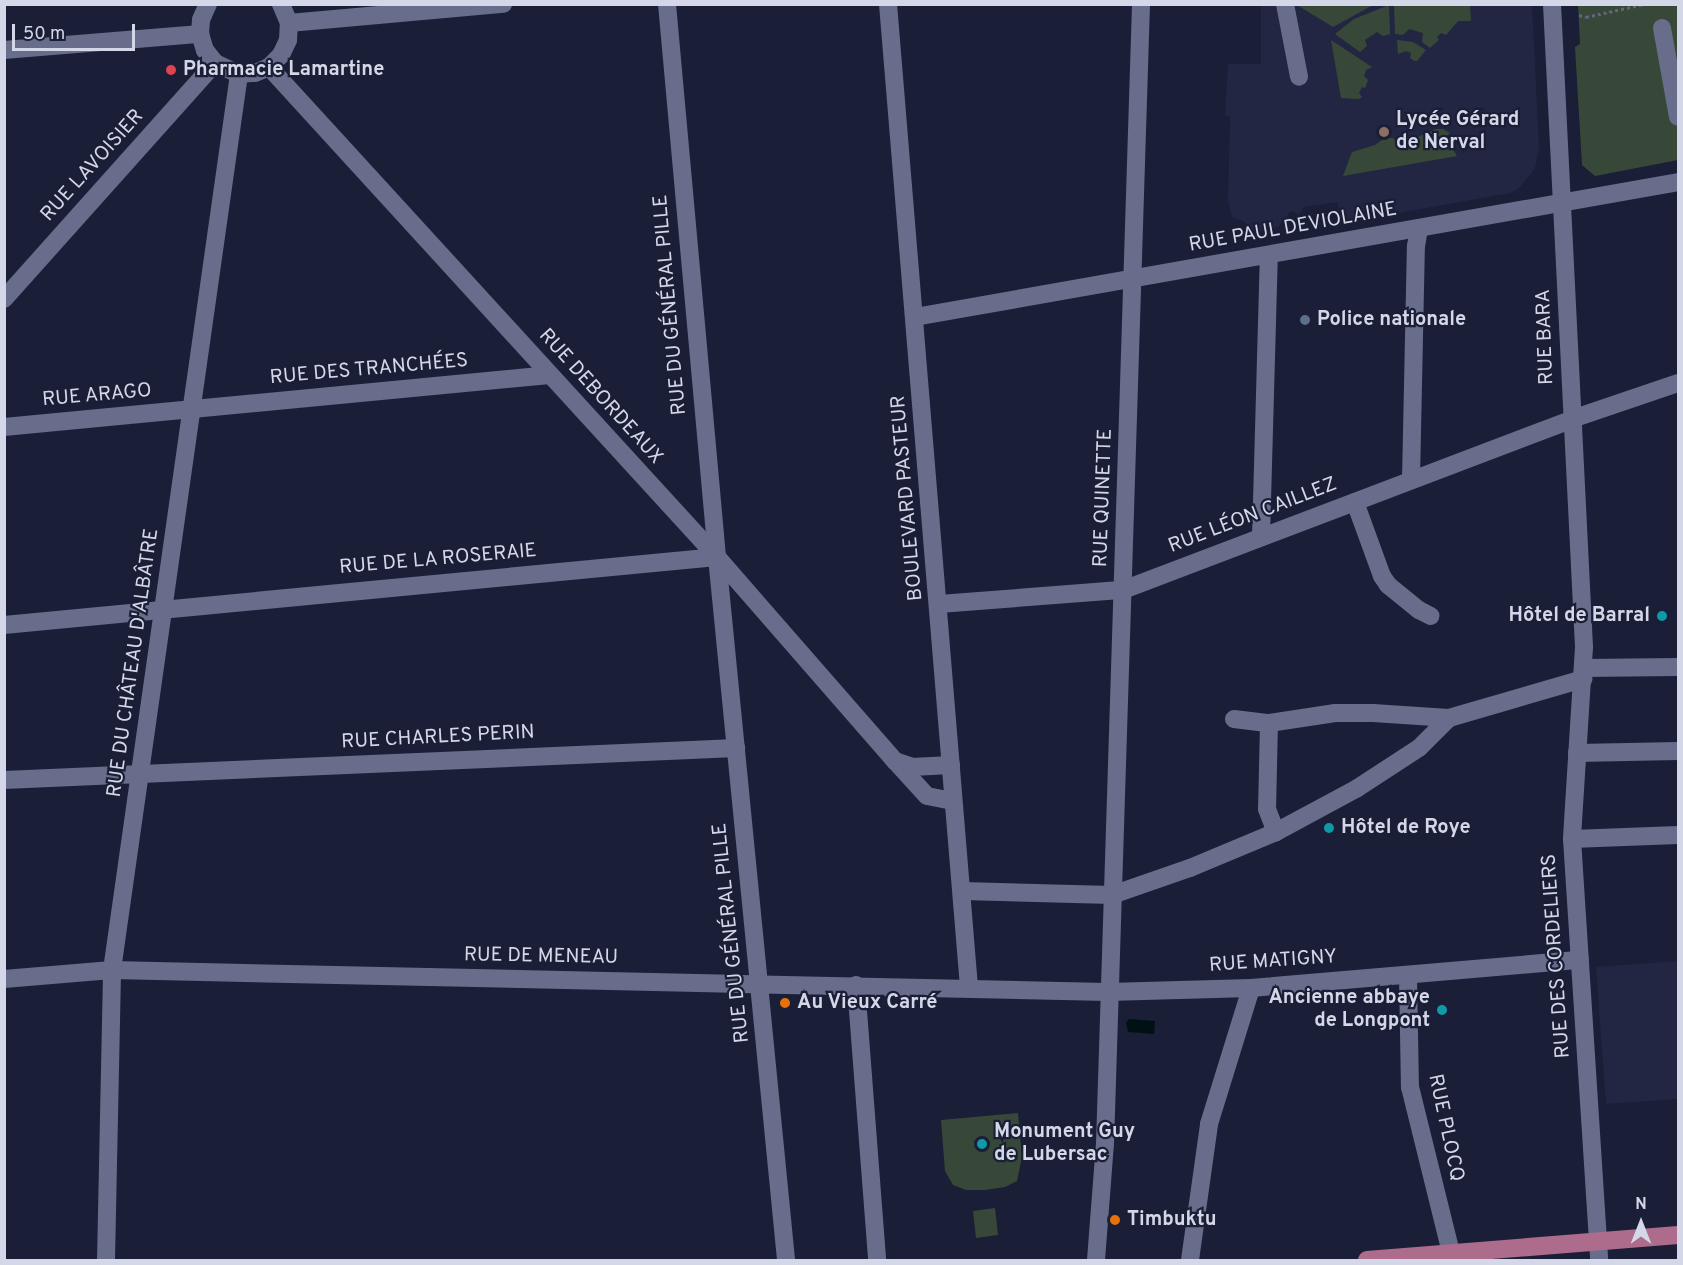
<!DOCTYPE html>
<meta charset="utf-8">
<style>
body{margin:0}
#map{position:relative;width:1683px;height:1265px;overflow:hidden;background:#1a1e36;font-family:Overpass,sans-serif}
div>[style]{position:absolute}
.built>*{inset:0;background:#222643}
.green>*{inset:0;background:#384838}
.water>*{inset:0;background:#001113}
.path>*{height:3px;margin-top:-1.5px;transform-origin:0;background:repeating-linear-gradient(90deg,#62667b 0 3px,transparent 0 6px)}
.minor>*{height:18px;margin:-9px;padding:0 9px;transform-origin:9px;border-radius:9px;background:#676d8a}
.major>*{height:18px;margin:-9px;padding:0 9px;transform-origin:9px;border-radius:9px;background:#ad6c8c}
.dots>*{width:16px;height:16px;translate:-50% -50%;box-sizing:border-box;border:3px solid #1a1e36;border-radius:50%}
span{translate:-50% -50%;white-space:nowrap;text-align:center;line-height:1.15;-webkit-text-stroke:4.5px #1a1e36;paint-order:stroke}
.poi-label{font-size:20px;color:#d3d7e7;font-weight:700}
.left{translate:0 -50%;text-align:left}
.right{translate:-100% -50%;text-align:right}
.street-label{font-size:20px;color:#d3d7e7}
.frame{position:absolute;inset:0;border:6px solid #d3d7e7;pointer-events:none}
.north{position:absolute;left:1611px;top:1193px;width:60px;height:60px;-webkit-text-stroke:4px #1a1e36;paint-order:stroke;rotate:0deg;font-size:16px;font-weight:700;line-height:24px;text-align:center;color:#d3d7e7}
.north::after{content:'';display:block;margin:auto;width:21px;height:27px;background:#d3d7e7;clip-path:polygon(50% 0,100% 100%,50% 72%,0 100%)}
.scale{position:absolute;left:12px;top:24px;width:123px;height:27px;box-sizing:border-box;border:3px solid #d3d7e7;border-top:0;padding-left:8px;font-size:18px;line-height:21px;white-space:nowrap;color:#d3d7e7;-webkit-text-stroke:4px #1a1e36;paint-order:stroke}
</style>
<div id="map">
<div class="built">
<div style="clip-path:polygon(1261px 5px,1532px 5px,1539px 147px,1535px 168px,1520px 187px,1511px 193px,1341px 223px,1337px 202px,1304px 207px,1299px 215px,1291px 211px,1278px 227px,1255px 233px,1245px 222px,1232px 217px,1228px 201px,1230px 116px,1225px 116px,1228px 64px,1261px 64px)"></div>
<div style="clip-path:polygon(1678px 961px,1678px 1112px,1677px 1099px,1606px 1104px,1596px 967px)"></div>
</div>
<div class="green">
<div style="clip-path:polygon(1297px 5px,1297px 4px,1373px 5px,1333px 27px)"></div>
<div style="clip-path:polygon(1389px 5px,1390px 34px,1383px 36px,1377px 32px,1365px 40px,1367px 46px,1360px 52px,1335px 34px,1354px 19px)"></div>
<div style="clip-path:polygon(1394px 5px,1470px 5px,1471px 21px,1458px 21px,1446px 35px,1441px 33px,1437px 37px,1439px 40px,1430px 48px,1422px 42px,1423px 33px,1409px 29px,1403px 35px,1395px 34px)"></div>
<div style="clip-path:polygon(1578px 5px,1678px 5px,1678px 160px,1595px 176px,1582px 165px,1575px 47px,1580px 44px)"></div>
<div style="clip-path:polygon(1331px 40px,1372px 67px,1366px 70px,1364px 76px,1368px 80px,1365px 88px,1362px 87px,1359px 93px,1362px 97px,1359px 99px,1341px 98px)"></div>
<div style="clip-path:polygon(1397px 40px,1413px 42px,1426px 50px,1417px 61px,1414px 61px,1410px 58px,1411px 53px,1406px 51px,1398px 54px)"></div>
<div style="clip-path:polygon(1436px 129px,1443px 129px,1450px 133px,1440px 142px,1445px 148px,1451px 146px,1457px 156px,1343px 176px,1352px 152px,1375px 145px,1385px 138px,1393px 138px,1399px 145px)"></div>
<div style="clip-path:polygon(1018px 1113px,1022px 1157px,1017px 1181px,1005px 1187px,985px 1190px,966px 1190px,953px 1185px,945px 1171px,941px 1120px)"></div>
<div style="clip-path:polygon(995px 1208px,998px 1235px,976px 1238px,973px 1211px)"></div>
</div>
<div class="water">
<div style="clip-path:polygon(1129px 1019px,1155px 1021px,1154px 1034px,1128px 1032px,1126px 1023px)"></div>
</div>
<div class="path">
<div style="left:1579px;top:15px;width:7px;rotate:16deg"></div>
<div style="left:1586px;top:17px;width:59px;rotate:-12.6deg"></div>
</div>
<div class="minor">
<div style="left:208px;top:4px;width:17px;rotate:114deg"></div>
<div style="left:201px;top:20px;width:14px;rotate:94deg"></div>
<div style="left:200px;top:34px;width:17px;rotate:73deg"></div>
<div style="left:205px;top:50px;width:16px;rotate:52deg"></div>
<div style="left:215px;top:63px;width:26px;rotate:25deg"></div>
<div style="left:239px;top:74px;width:16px;rotate:-4deg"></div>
<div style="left:255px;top:73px;width:15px;rotate:-23deg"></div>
<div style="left:269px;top:67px;width:17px;rotate:-45deg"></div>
<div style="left:281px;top:55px;width:17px;rotate:-65deg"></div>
<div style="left:288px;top:40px;width:17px;rotate:-87deg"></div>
<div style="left:289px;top:23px;width:21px;rotate:-113deg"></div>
<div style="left:667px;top:4px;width:555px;rotate:84.83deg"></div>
<div style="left:717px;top:557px;width:706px;rotate:84.39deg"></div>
<div style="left:888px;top:4px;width:987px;rotate:85.29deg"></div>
<div style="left:1285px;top:4px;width:74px;rotate:79.1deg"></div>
<div style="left:1552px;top:4px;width:644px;rotate:87.15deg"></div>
<div style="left:1584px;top:647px;width:192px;rotate:93.6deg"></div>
<div style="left:1572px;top:839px;width:422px;rotate:86.3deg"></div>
<div style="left:289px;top:23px;width:215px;rotate:-5.1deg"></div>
<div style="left:1662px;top:28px;width:90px;rotate:79.8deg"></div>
<div style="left:4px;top:50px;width:197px;rotate:-4.7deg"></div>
<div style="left:269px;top:67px;width:664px;rotate:47.56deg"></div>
<div style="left:717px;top:557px;width:271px;rotate:48.9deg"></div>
<div style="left:895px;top:761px;width:47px;rotate:47.6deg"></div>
<div style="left:927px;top:796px;width:26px;rotate:11deg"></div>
<div style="left:4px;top:299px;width:317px;rotate:-48.2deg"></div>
<div style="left:915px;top:317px;width:775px;rotate:-10.03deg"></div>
<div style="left:4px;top:427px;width:548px;rotate:-5.44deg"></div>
<div style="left:1411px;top:480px;width:234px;rotate:-88.8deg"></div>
<div style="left:1416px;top:246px;width:17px;rotate:-80deg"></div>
<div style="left:1355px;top:502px;width:79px;rotate:70deg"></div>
<div style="left:1382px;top:576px;width:11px;rotate:56deg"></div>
<div style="left:1388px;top:585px;width:40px;rotate:39deg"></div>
<div style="left:1419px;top:610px;width:13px;rotate:27deg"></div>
<div style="left:1261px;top:537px;width:282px;rotate:-88.4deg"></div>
<div style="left:939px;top:604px;width:185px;rotate:-4.4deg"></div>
<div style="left:1123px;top:590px;width:480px;rotate:-20.8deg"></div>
<div style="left:1572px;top:419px;width:112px;rotate:-18.8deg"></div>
<div style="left:4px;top:625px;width:716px;rotate:-5.45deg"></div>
<div style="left:1583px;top:668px;width:95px;rotate:-0.6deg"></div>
<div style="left:1234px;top:719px;width:35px;rotate:7deg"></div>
<div style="left:1269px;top:723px;width:67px;rotate:-8.6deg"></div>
<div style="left:1335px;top:713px;width:38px"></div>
<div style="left:1373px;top:713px;width:76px;rotate:3.8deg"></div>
<div style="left:1449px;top:718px;width:140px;rotate:-16.2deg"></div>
<div style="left:1269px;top:723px;width:86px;rotate:91.3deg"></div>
<div style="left:1267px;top:809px;width:25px;rotate:69deg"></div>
<div style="left:1577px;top:753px;width:101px;rotate:-1.1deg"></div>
<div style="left:895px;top:761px;width:18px;rotate:19deg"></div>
<div style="left:912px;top:767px;width:39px;rotate:-3deg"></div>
<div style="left:4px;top:780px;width:733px;rotate:-2.5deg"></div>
<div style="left:1572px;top:839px;width:106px;rotate:-2.2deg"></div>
<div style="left:963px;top:891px;width:149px;rotate:1.5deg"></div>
<div style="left:1112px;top:895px;width:83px;rotate:-19.1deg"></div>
<div style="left:1190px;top:868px;width:93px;rotate:-22.7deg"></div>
<div style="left:1276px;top:832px;width:91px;rotate:-28.3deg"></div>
<div style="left:1356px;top:789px;width:75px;rotate:-33.1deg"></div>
<div style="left:1419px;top:748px;width:42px;rotate:-45deg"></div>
<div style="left:1408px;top:975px;width:112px;rotate:89deg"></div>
<div style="left:1410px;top:1087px;width:171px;rotate:76.1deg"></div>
<div style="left:4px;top:979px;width:108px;rotate:-4.8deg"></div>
<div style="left:112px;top:970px;width:996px;rotate:1.27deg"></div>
<div style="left:1108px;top:992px;width:143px;rotate:-1.6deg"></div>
<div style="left:1251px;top:988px;width:330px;rotate:-4.9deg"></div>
<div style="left:856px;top:985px;width:276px;rotate:85.6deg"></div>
<div style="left:106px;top:1260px;width:290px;rotate:-88.8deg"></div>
<div style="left:112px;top:970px;width:905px;rotate:-81.93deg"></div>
<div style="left:1096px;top:1260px;width:116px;rotate:-85.6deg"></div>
<div style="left:1105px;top:1144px;width:1141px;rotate:-88.19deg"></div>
<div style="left:1190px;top:1260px;width:137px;rotate:-82deg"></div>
<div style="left:1209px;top:1124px;width:142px;rotate:-72.8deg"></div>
</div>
<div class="major">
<div style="left:1367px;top:1260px;width:312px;rotate:-4.6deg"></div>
</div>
<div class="dots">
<div style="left:171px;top:70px;background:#e0444e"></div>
<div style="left:1384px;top:132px;background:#8d6e63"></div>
<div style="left:1305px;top:320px;background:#5c6f8a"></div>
<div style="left:1662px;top:616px;background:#0f9aa8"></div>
<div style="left:1329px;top:828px;background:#0f9aa8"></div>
<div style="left:785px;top:1003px;background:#e8710a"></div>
<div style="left:1442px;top:1010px;background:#0f9aa8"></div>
<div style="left:982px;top:1144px;background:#0f9aa8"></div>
<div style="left:1115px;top:1220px;background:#e8710a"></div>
</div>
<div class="poi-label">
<span class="left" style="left:183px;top:70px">Pharmacie Lamartine</span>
<span class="left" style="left:1396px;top:132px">Lycée Gérard<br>de Nerval</span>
<span class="left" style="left:1317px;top:320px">Police nationale</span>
<span class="right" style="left:1650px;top:616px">Hôtel de Barral</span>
<span class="left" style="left:1341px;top:828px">Hôtel de Roye</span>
<span class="right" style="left:1430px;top:1010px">Ancienne abbaye<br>de Longpont</span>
<span class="left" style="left:797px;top:1003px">Au Vieux Carré</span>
<span class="left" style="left:994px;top:1144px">Monument Guy<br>de Lubersac</span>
<span class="left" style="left:1127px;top:1220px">Timbuktu</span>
</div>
<div class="street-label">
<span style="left:93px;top:166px;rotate:-48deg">RUE LAVOISIER</span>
<span style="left:1293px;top:228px;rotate:-10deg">RUE PAUL DEVIOLAINE</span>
<span style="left:671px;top:305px;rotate:-95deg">RUE DU GÉNÉRAL PILLE</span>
<span style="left:1546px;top:337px;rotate:-92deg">RUE BARA</span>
<span style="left:369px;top:370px;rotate:-5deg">RUE DES TRANCHÉES</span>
<span style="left:97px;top:396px;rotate:-5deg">RUE ARAGO</span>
<span style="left:600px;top:397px;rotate:48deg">RUE DEBORDEAUX</span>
<span style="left:908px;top:498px;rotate:-95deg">BOULEVARD PASTEUR</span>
<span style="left:1104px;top:498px;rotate:-88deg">RUE QUINETTE</span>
<span style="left:1253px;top:516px;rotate:-21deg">RUE LÉON CAILLEZ</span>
<span style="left:438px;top:560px;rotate:-5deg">RUE DE LA ROSERAIE</span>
<span style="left:134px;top:663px;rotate:-82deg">RUE DU CHÂTEAU D'ALBÂTRE</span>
<span style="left:438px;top:738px;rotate:-3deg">RUE CHARLES PERIN</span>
<span style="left:732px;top:933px;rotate:-96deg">RUE DU GÉNÉRAL PILLE</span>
<span style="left:1557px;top:956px;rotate:-94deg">RUE DES CORDELIERS</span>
<span style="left:541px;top:957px;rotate:1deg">RUE DE MENEAU</span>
<span style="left:1273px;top:962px;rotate:-4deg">RUE MATIGNY</span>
<span style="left:1445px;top:1128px;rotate:78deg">RUE PLOCQ</span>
</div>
<div class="frame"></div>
<div class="north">N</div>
<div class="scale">50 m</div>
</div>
